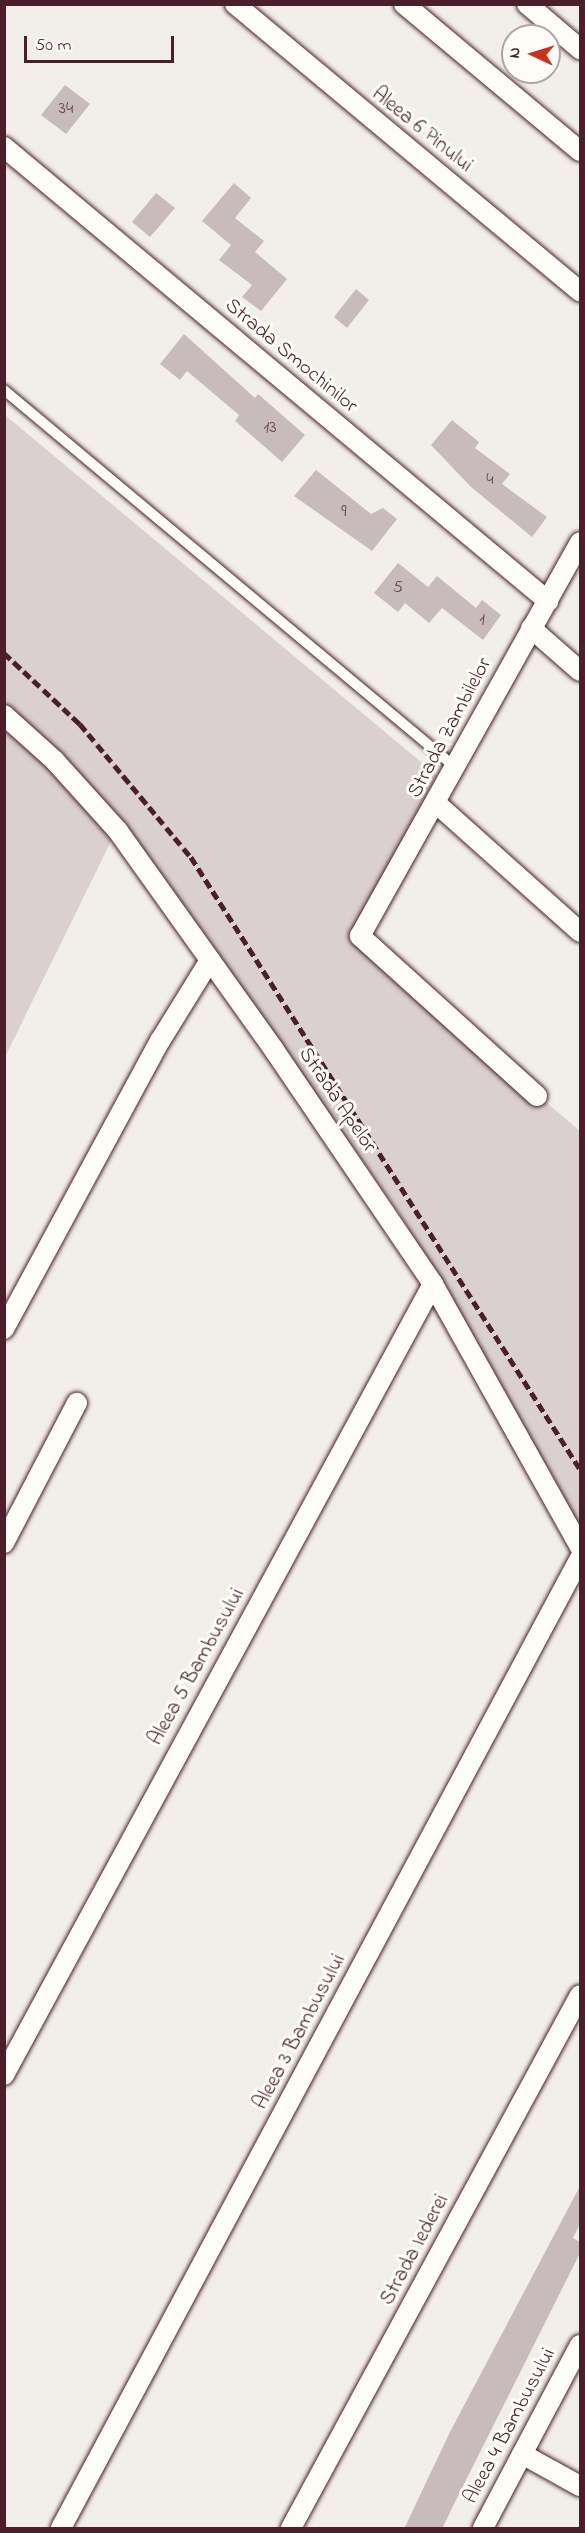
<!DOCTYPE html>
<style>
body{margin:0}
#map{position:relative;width:585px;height:2533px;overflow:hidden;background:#f2efeb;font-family:"Indie Flower",sans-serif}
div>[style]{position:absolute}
.green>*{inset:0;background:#d9d0cf}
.building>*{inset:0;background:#c8bbbb}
.roads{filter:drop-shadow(0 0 2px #4a1f2b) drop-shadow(0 0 2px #4a1f2b)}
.service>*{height:10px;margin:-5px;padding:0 5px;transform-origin:5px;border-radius:5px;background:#fdfcf7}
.minor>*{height:20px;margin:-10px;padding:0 10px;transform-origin:10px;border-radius:10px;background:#fdfcf7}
.rail>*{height:4.5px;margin-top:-2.25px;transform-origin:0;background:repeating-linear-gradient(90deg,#4a1f2b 0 9px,transparent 0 13.5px)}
span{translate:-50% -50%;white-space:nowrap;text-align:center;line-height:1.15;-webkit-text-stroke:6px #fdfcf7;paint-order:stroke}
.number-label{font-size:18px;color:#6a464f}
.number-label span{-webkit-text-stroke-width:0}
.street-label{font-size:21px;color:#4a1f2b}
.frame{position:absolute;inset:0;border:6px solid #4a1f2b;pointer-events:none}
.north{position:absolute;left:501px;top:24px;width:60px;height:60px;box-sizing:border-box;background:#fdfcf7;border:2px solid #b5a4a5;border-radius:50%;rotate:274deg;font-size:16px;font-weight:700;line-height:24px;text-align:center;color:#4a1f2b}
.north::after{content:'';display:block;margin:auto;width:21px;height:27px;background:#c8321e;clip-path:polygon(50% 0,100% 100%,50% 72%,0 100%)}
.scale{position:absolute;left:24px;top:36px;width:150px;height:27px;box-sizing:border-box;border:3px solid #4a1f2b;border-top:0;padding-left:8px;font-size:18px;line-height:21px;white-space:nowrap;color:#4a1f2b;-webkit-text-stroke:4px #fdfcf7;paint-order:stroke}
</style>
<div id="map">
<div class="green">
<div style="clip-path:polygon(5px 415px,439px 777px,364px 947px,580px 1131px,580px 1528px,403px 1219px,206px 936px,119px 825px,5px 1057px)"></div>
</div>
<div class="building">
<div style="clip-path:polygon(65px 85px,90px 104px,66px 134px,41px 115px)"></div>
<div style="clip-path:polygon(234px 183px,251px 198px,235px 218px,264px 241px,255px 252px,287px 279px,261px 311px,242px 297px,252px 285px,219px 260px,231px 245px,202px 221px)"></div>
<div style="clip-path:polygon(156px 193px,175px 208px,150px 237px,132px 222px)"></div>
<div style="clip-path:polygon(356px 289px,369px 300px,347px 328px,334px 317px)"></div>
<div style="clip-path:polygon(184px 334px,255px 398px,258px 394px,305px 435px,282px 462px,235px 421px,239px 415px,187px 371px,180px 380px,160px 364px)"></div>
<div style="clip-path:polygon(452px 420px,479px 442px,475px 448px,510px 474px,502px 484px,547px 517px,532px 537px,471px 487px,431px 445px)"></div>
<div style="clip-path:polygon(316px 470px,371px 514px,383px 508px,397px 519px,372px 551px,294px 496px)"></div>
<div style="clip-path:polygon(398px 563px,428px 587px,437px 576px,476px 608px,482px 600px,501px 615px,483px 640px,442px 608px,429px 623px,405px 603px,398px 612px,374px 593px)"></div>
<div style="clip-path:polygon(580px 2186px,580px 2224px,573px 2238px,580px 2242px,580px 2253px,455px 2502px,442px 2529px,404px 2529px,450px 2432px)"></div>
</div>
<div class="roads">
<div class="service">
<div style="left:4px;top:390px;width:588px;rotate:39.89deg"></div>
</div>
<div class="minor">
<div style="left:235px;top:4px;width:449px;rotate:39.8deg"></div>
<div style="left:404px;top:4px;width:229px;rotate:39.9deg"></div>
<div style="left:527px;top:4px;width:70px;rotate:40.3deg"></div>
<div style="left:4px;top:147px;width:709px;rotate:39.85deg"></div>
<div style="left:531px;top:628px;width:65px;rotate:41.3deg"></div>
<div style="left:4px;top:715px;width:69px;rotate:42deg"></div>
<div style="left:55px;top:761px;width:94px;rotate:48deg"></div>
<div style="left:118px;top:831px;width:269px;rotate:54.5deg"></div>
<div style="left:274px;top:1050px;width:283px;rotate:55.8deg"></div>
<div style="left:433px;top:1284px;width:301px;rotate:60.8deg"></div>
<div style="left:437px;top:804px;width:192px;rotate:41.8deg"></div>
<div style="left:537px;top:1096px;width:239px;rotate:-137.9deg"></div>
<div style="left:360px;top:936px;width:451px;rotate:-60.8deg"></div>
<div style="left:4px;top:1329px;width:328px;rotate:-61.6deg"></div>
<div style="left:160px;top:1041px;width:95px;rotate:-58.3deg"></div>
<div style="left:4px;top:1543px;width:158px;rotate:-62.5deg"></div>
<div style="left:4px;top:2075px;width:900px;rotate:-61.53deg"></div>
<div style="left:522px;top:2454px;width:66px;rotate:28.9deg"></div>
<div style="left:61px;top:2528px;width:1100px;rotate:-61.85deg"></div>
<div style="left:291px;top:2528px;width:606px;rotate:-61.53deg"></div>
<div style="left:483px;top:2528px;width:207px;rotate:-62.1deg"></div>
</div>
</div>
<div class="rail">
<div style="left:4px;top:653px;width:104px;rotate:43.1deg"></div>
<div style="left:80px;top:724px;width:173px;rotate:50.2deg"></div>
<div style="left:191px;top:857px;width:725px;rotate:57.56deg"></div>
</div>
<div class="number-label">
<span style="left:66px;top:109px">34</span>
<span style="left:270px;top:428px">13</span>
<span style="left:490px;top:480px">4</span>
<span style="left:344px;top:512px">9</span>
<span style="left:398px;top:588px">5</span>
<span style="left:482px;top:620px">1</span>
</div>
<div class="street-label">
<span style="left:422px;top:130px;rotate:39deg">Aleea 6 Pinului</span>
<span style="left:291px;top:356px;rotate:40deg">Strada Smochinilor</span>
<span style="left:450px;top:728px;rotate:-62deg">Strada Zambilelor</span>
<span style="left:337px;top:1100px;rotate:56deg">Strada Apelor</span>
<span style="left:197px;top:1667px;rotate:-61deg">Aleea 5 Bambusului</span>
<span style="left:300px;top:2032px;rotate:-62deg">Aleea 3 Bambusului</span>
<span style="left:415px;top:2250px;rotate:-62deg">Strada Iederei</span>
<span style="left:510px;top:2426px;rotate:-62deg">Aleea 4 Bambusului</span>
</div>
<div class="frame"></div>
<div class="north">N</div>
<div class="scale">50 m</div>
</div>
